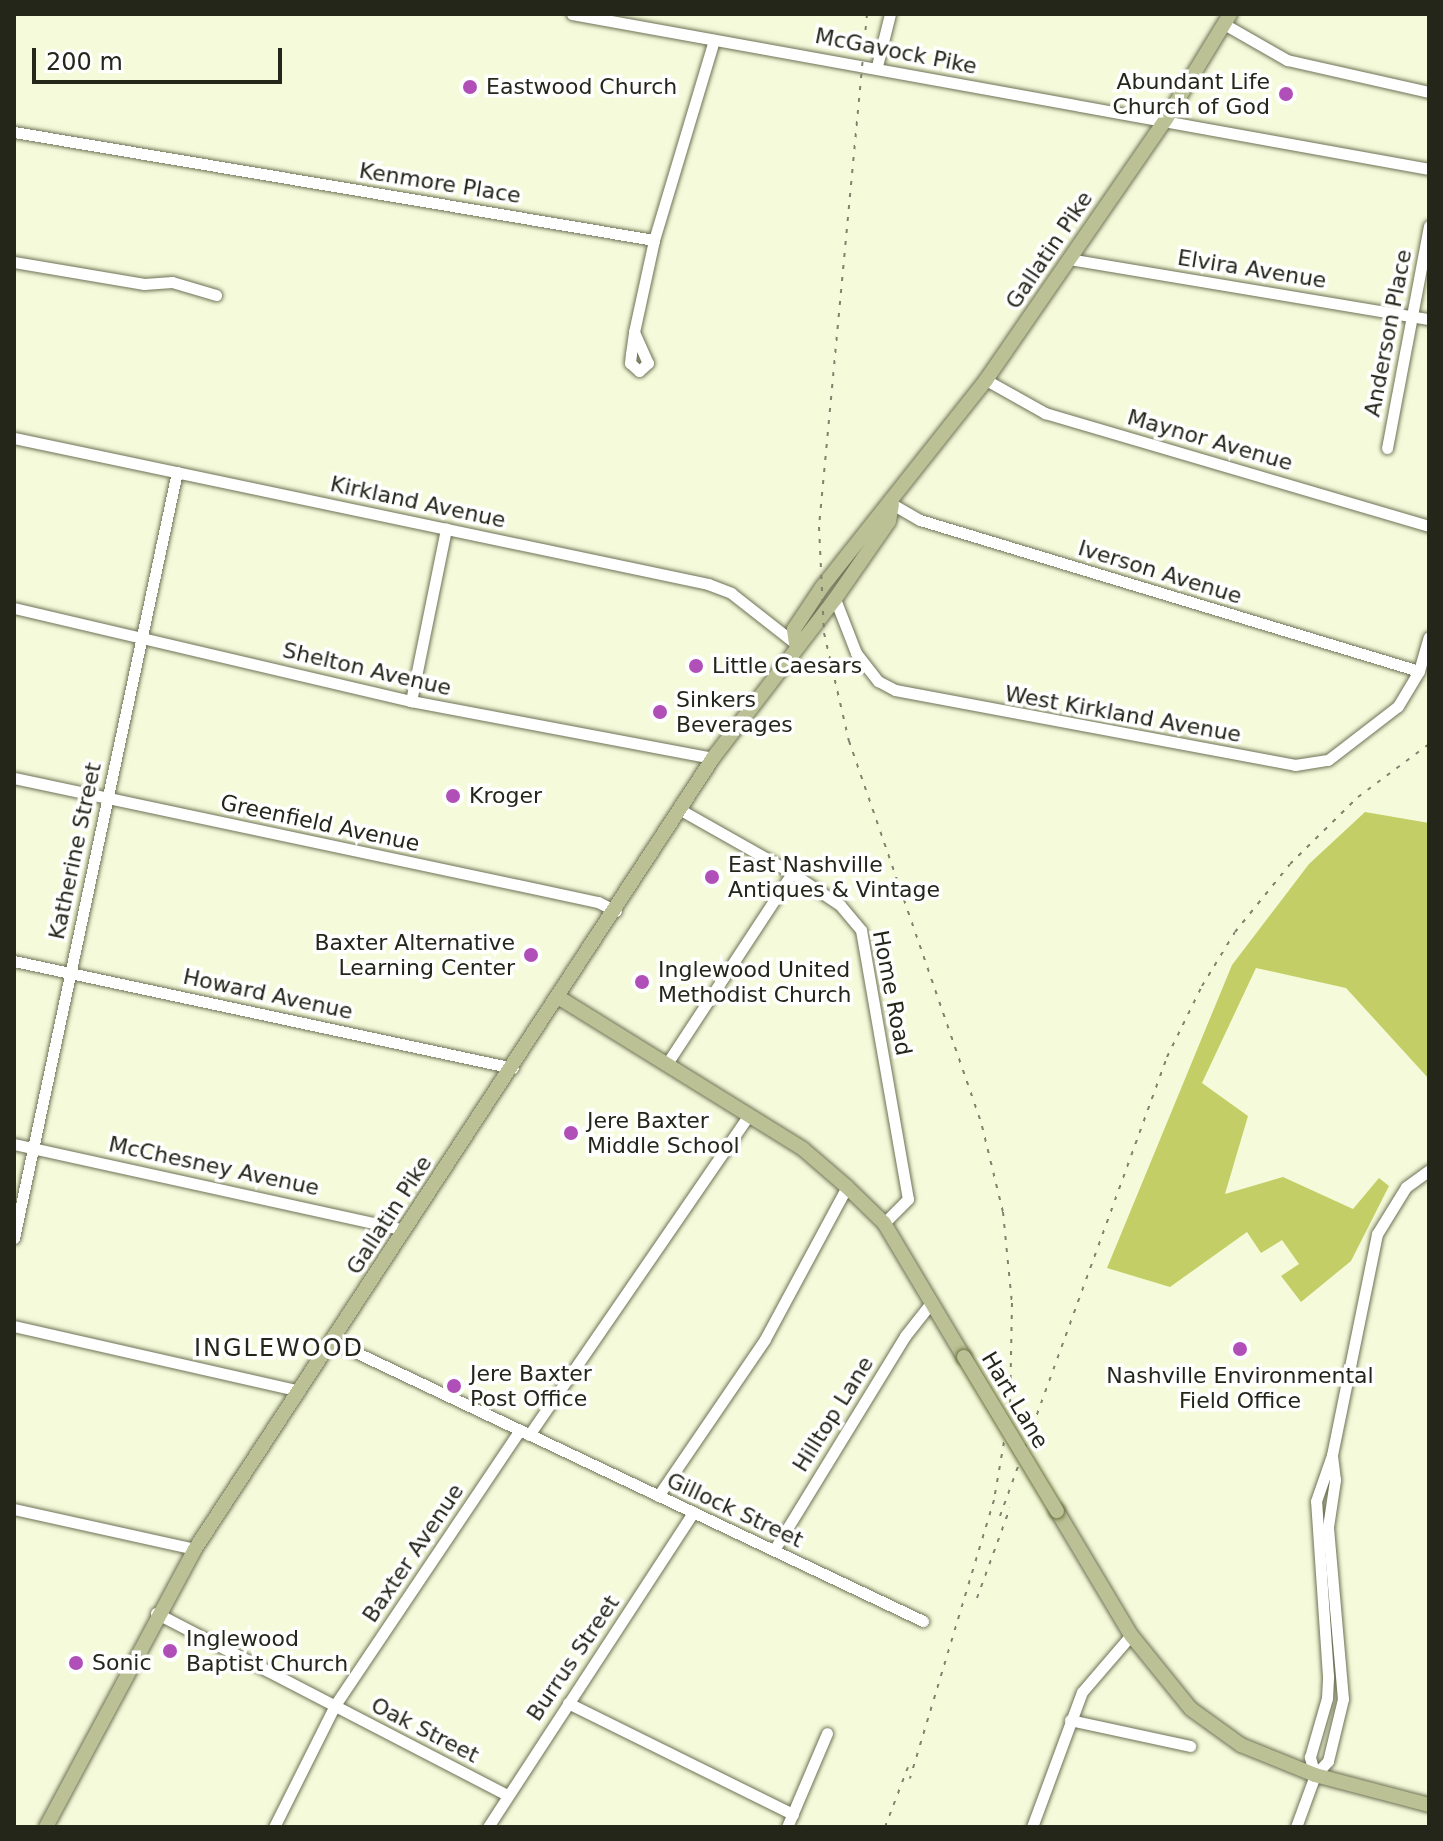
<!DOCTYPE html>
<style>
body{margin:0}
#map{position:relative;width:1443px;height:1841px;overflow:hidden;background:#f5fada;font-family:"DejaVu Sans",sans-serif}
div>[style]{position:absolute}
.forest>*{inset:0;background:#c3ce66}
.roads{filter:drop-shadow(0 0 2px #6e7256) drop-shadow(0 0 2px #6e7256)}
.minor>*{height:11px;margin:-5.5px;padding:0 5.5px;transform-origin:5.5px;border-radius:5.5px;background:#fff}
.major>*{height:14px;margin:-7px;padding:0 7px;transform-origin:7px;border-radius:7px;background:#bbc195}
.rail>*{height:2px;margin-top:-1px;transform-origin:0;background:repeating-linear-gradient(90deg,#7f826d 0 4px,transparent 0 12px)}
.bridges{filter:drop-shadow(0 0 2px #696f3c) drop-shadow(0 0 2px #696f3c)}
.major-bridge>*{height:14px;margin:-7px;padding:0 7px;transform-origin:7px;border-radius:7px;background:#bbc195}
.dots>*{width:22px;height:22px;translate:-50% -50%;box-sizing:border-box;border:4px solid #fff;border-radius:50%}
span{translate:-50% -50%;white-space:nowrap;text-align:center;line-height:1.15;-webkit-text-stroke:7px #fff;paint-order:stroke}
.street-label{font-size:22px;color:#24261a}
.poi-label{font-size:22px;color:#24261a}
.right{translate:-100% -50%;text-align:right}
.left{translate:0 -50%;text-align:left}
.neighbourhood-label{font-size:24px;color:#24261a;letter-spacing:2px}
.frame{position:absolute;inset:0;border:16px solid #24261a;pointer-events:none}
.scale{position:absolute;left:32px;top:48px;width:250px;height:36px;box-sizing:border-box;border:4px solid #24261a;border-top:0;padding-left:10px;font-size:24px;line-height:28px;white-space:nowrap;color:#24261a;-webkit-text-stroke:6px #fff;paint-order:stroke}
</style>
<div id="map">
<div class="forest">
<div style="clip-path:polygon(1365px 812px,1429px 823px,1429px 1079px,1346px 988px,1256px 968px,1202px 1083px,1248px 1116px,1225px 1194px,1283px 1177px,1353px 1209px,1379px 1178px,1389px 1186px,1351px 1261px,1301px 1302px,1281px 1276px,1299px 1264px,1282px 1240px,1261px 1253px,1247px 1232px,1170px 1287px,1107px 1268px,1232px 965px,1309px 864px)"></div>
</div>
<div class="roads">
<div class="minor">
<div style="left:572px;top:14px;width:871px;rotate:10.25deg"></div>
<div style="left:1224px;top:24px;width:73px;rotate:29.7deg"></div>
<div style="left:1287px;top:60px;width:146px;rotate:12.7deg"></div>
<div style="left:877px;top:66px;width:54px;rotate:-76deg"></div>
<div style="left:14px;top:132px;width:649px;rotate:9.58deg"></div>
<div style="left:1069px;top:259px;width:365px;rotate:9.5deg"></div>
<div style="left:14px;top:262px;width:132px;rotate:9.6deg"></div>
<div style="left:144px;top:284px;width:28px;rotate:-4deg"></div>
<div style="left:172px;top:282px;width:46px;rotate:16.5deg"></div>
<div style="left:634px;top:332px;width:34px;rotate:66deg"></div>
<div style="left:648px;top:363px;width:12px;rotate:138deg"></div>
<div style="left:639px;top:371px;width:12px;rotate:-138deg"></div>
<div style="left:630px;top:363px;width:9px;rotate:-84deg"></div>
<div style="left:631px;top:354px;width:22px;rotate:-82deg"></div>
<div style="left:634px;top:332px;width:94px;rotate:-77.7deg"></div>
<div style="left:654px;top:240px;width:209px;rotate:-73.3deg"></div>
<div style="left:986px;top:380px;width:68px;rotate:29.2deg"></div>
<div style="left:1045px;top:413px;width:400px;rotate:16.4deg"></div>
<div style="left:14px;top:438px;width:709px;rotate:11.88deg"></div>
<div style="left:708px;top:584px;width:25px;rotate:21deg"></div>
<div style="left:731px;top:593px;width:83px;rotate:38.1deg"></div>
<div style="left:1387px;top:448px;width:226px;rotate:-79.3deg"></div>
<div style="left:892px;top:504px;width:32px;rotate:30deg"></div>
<div style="left:920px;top:520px;width:521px;rotate:16.84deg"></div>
<div style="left:835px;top:599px;width:58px;rotate:68.7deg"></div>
<div style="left:856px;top:653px;width:36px;rotate:52deg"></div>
<div style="left:878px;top:681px;width:19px;rotate:28deg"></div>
<div style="left:895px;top:690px;width:407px;rotate:10.6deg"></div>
<div style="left:1295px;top:765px;width:33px;rotate:-9deg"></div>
<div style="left:1328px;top:760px;width:88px;rotate:-37.6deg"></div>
<div style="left:1398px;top:706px;width:41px;rotate:-59deg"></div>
<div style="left:1419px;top:671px;width:35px;rotate:-74deg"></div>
<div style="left:14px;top:608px;width:408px;rotate:13.2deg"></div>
<div style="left:411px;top:701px;width:307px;rotate:10.7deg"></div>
<div style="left:411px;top:701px;width:176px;rotate:-78.5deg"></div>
<div style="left:14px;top:778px;width:597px;rotate:11.99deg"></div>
<div style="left:598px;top:902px;width:20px;rotate:27deg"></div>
<div style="left:679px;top:809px;width:130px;rotate:29.5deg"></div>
<div style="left:792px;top:873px;width:58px;rotate:33.7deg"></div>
<div style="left:840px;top:905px;width:33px;rotate:50deg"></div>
<div style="left:861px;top:930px;width:273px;rotate:80.1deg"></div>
<div style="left:908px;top:1199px;width:34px;rotate:135deg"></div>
<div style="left:14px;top:961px;width:510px;rotate:12.1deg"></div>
<div style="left:666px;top:1065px;width:230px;rotate:-56.7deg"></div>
<div style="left:14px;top:1144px;width:399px;rotate:12.4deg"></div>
<div style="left:14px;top:1238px;width:783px;rotate:-77.99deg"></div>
<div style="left:14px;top:1326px;width:292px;rotate:12.8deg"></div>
<div style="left:332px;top:1341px;width:654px;rotate:25.35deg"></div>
<div style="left:529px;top:1435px;width:388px;rotate:-55.5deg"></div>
<div style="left:658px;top:1496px;width:190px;rotate:-55.7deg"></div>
<div style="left:765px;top:1339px;width:173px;rotate:-61.7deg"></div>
<div style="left:14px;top:1509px;width:185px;rotate:12.5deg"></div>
<div style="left:774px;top:1550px;width:251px;rotate:-58.5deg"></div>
<div style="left:905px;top:1336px;width:42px;rotate:-51.8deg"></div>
<div style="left:156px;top:1613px;width:393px;rotate:27.4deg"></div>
<div style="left:568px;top:1703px;width:251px;rotate:26.3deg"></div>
<div style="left:1070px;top:1720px;width:123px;rotate:12.2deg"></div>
<div style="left:1315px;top:1775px;width:19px;rotate:-106deg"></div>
<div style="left:1310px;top:1757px;width:61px;rotate:-73.9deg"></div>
<div style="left:1327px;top:1698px;width:22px;rotate:-87deg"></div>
<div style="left:1328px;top:1676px;width:175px;rotate:-93.9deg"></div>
<div style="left:1316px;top:1501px;width:49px;rotate:-70.8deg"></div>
<div style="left:1332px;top:1455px;width:226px;rotate:-78.5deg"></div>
<div style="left:1377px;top:1234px;width:55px;rotate:-58.3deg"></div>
<div style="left:1406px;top:1187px;width:29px;rotate:-36deg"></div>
<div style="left:274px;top:1827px;width:136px;rotate:-63.4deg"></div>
<div style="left:335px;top:1705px;width:331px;rotate:-56.1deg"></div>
<div style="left:488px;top:1827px;width:376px;rotate:-56.9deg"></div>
<div style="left:787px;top:1827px;width:102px;rotate:-66.9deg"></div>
<div style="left:1032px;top:1827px;width:144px;rotate:-69.7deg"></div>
<div style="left:1082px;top:1692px;width:75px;rotate:-49.3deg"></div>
<div style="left:1296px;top:1827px;width:55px;rotate:-69.9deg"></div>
<div style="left:1315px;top:1775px;width:19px;rotate:-47deg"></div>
<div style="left:1328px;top:1761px;width:64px;rotate:-76.4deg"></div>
<div style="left:1343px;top:1699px;width:173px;rotate:-95deg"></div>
<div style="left:1328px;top:1527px;width:48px;rotate:-81.5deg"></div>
<div style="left:1335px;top:1480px;width:24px;rotate:-97deg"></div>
</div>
<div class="major">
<div style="left:796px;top:644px;width:15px;rotate:-98deg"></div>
<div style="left:794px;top:629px;width:50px;rotate:-56.3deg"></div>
<div style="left:822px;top:587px;width:264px;rotate:-51.6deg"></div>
<div style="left:986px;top:380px;width:317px;rotate:-55.4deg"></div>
<div style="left:1166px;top:119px;width:123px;rotate:-58.6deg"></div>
<div style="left:558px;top:997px;width:288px;rotate:31.8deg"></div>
<div style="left:803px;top:1149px;width:58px;rotate:40.8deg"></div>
<div style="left:847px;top:1187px;width:52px;rotate:44.2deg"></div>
<div style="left:884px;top:1223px;width:156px;rotate:59.2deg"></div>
<div style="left:1057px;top:1511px;width:144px;rotate:59.2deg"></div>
<div style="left:1131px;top:1635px;width:95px;rotate:51deg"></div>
<div style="left:1191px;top:1709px;width:62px;rotate:35.8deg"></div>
<div style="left:1241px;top:1745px;width:80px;rotate:22.1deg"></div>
<div style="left:1315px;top:1775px;width:118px;rotate:14.7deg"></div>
<div style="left:46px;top:1827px;width:315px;rotate:-61.8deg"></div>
<div style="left:195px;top:1549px;width:946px;rotate:-56.78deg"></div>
<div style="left:713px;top:758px;width:200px;rotate:-52.5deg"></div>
<div style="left:835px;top:599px;width:95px;rotate:-55.3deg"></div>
<div style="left:889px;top:521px;width:17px;rotate:-80deg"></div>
</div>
</div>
<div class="rail">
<div style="left:867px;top:14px;width:515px;rotate:95.35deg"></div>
<div style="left:819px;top:527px;width:106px;rotate:87.3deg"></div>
<div style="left:824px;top:633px;width:111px;rotate:77deg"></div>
<div style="left:849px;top:741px;width:407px;rotate:70.9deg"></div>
<div style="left:982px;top:1126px;width:89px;rotate:76.3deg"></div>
<div style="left:1003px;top:1212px;width:91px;rotate:84.4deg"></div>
<div style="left:1012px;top:1303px;width:104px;rotate:91.1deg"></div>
<div style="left:1010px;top:1407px;width:94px;rotate:99.8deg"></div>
<div style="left:994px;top:1500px;width:291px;rotate:106.8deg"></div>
<div style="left:1000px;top:1516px;width:488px;rotate:-70deg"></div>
<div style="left:1167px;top:1057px;width:79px;rotate:-63.8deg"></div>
<div style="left:1202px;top:986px;width:63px;rotate:-58.6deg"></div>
<div style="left:1235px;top:932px;width:87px;rotate:-51deg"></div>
<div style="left:1290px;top:864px;width:95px;rotate:-44.6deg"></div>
<div style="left:1358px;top:797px;width:89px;rotate:-36.7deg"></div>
<div style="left:977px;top:1598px;width:96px;rotate:-69.9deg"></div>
<div style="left:885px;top:1827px;width:64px;rotate:-69deg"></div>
</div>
<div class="bridges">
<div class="major-bridge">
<div style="left:964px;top:1357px;width:180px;rotate:58.9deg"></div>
</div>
</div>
<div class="dots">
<div style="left:470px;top:87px;background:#af4fb7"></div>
<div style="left:1286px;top:94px;background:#af4fb7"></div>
<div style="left:696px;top:666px;background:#af4fb7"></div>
<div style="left:660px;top:712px;background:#af4fb7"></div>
<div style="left:453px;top:796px;background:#af4fb7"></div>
<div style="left:712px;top:877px;background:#af4fb7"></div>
<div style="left:531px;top:955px;background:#af4fb7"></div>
<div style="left:642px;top:982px;background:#af4fb7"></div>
<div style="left:571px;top:1133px;background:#af4fb7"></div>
<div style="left:1240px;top:1349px;background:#af4fb7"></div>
<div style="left:454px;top:1386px;background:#af4fb7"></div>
<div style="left:170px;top:1651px;background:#af4fb7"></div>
<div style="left:76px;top:1663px;background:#af4fb7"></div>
</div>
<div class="street-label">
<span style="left:896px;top:51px;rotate:11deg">McGavock Pike</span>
<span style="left:440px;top:183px;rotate:9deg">Kenmore Place</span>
<span style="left:1049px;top:250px;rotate:-56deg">Gallatin Pike</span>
<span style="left:1252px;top:269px;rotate:9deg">Elvira Avenue</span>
<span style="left:1388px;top:333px;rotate:-79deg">Anderson Place</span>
<span style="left:1210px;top:440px;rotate:16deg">Maynor Avenue</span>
<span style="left:418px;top:502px;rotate:12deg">Kirkland Avenue</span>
<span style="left:1160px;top:572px;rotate:17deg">Iverson Avenue</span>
<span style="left:367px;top:669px;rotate:13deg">Shelton Avenue</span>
<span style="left:1123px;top:714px;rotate:10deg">West Kirkland Avenue</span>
<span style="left:320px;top:823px;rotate:12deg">Greenfield Avenue</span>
<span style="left:75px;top:851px;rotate:-78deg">Katherine Street</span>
<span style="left:892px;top:993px;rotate:79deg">Home Road</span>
<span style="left:268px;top:994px;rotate:12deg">Howard Avenue</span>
<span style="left:214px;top:1166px;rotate:12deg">McChesney Avenue</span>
<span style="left:389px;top:1215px;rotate:-57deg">Gallatin Pike</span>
<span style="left:1015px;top:1400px;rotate:59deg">Hart Lane</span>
<span style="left:833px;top:1414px;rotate:-58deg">Hilltop Lane</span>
<span style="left:735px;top:1510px;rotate:25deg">Gillock Street</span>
<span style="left:413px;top:1553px;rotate:-56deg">Baxter Avenue</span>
<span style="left:573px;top:1658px;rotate:-56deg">Burrus Street</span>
<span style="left:425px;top:1730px;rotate:27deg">Oak Street</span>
</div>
<div class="poi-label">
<span class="right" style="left:1270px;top:94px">Abundant Life<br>Church of God</span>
<span class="left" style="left:486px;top:87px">Eastwood Church</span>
<span class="left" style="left:712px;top:666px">Little Caesars</span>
<span class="left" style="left:676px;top:712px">Sinkers<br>Beverages</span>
<span class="left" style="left:469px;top:796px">Kroger</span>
<span class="left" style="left:728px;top:877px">East Nashville<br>Antiques &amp; Vintage</span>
<span class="right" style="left:515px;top:955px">Baxter Alternative<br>Learning Center</span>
<span class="left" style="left:658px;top:982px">Inglewood United<br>Methodist Church</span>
<span class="left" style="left:587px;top:1133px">Jere Baxter<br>Middle School</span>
<span class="left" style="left:470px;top:1386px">Jere Baxter<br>Post Office</span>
<span style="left:1240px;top:1388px">Nashville Environmental<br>Field Office</span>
<span class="left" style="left:186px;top:1651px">Inglewood<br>Baptist Church</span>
<span class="left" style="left:92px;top:1663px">Sonic</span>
</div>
<div class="neighbourhood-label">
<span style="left:279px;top:1349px">INGLEWOOD</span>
</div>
<div class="frame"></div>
<div class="scale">200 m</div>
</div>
